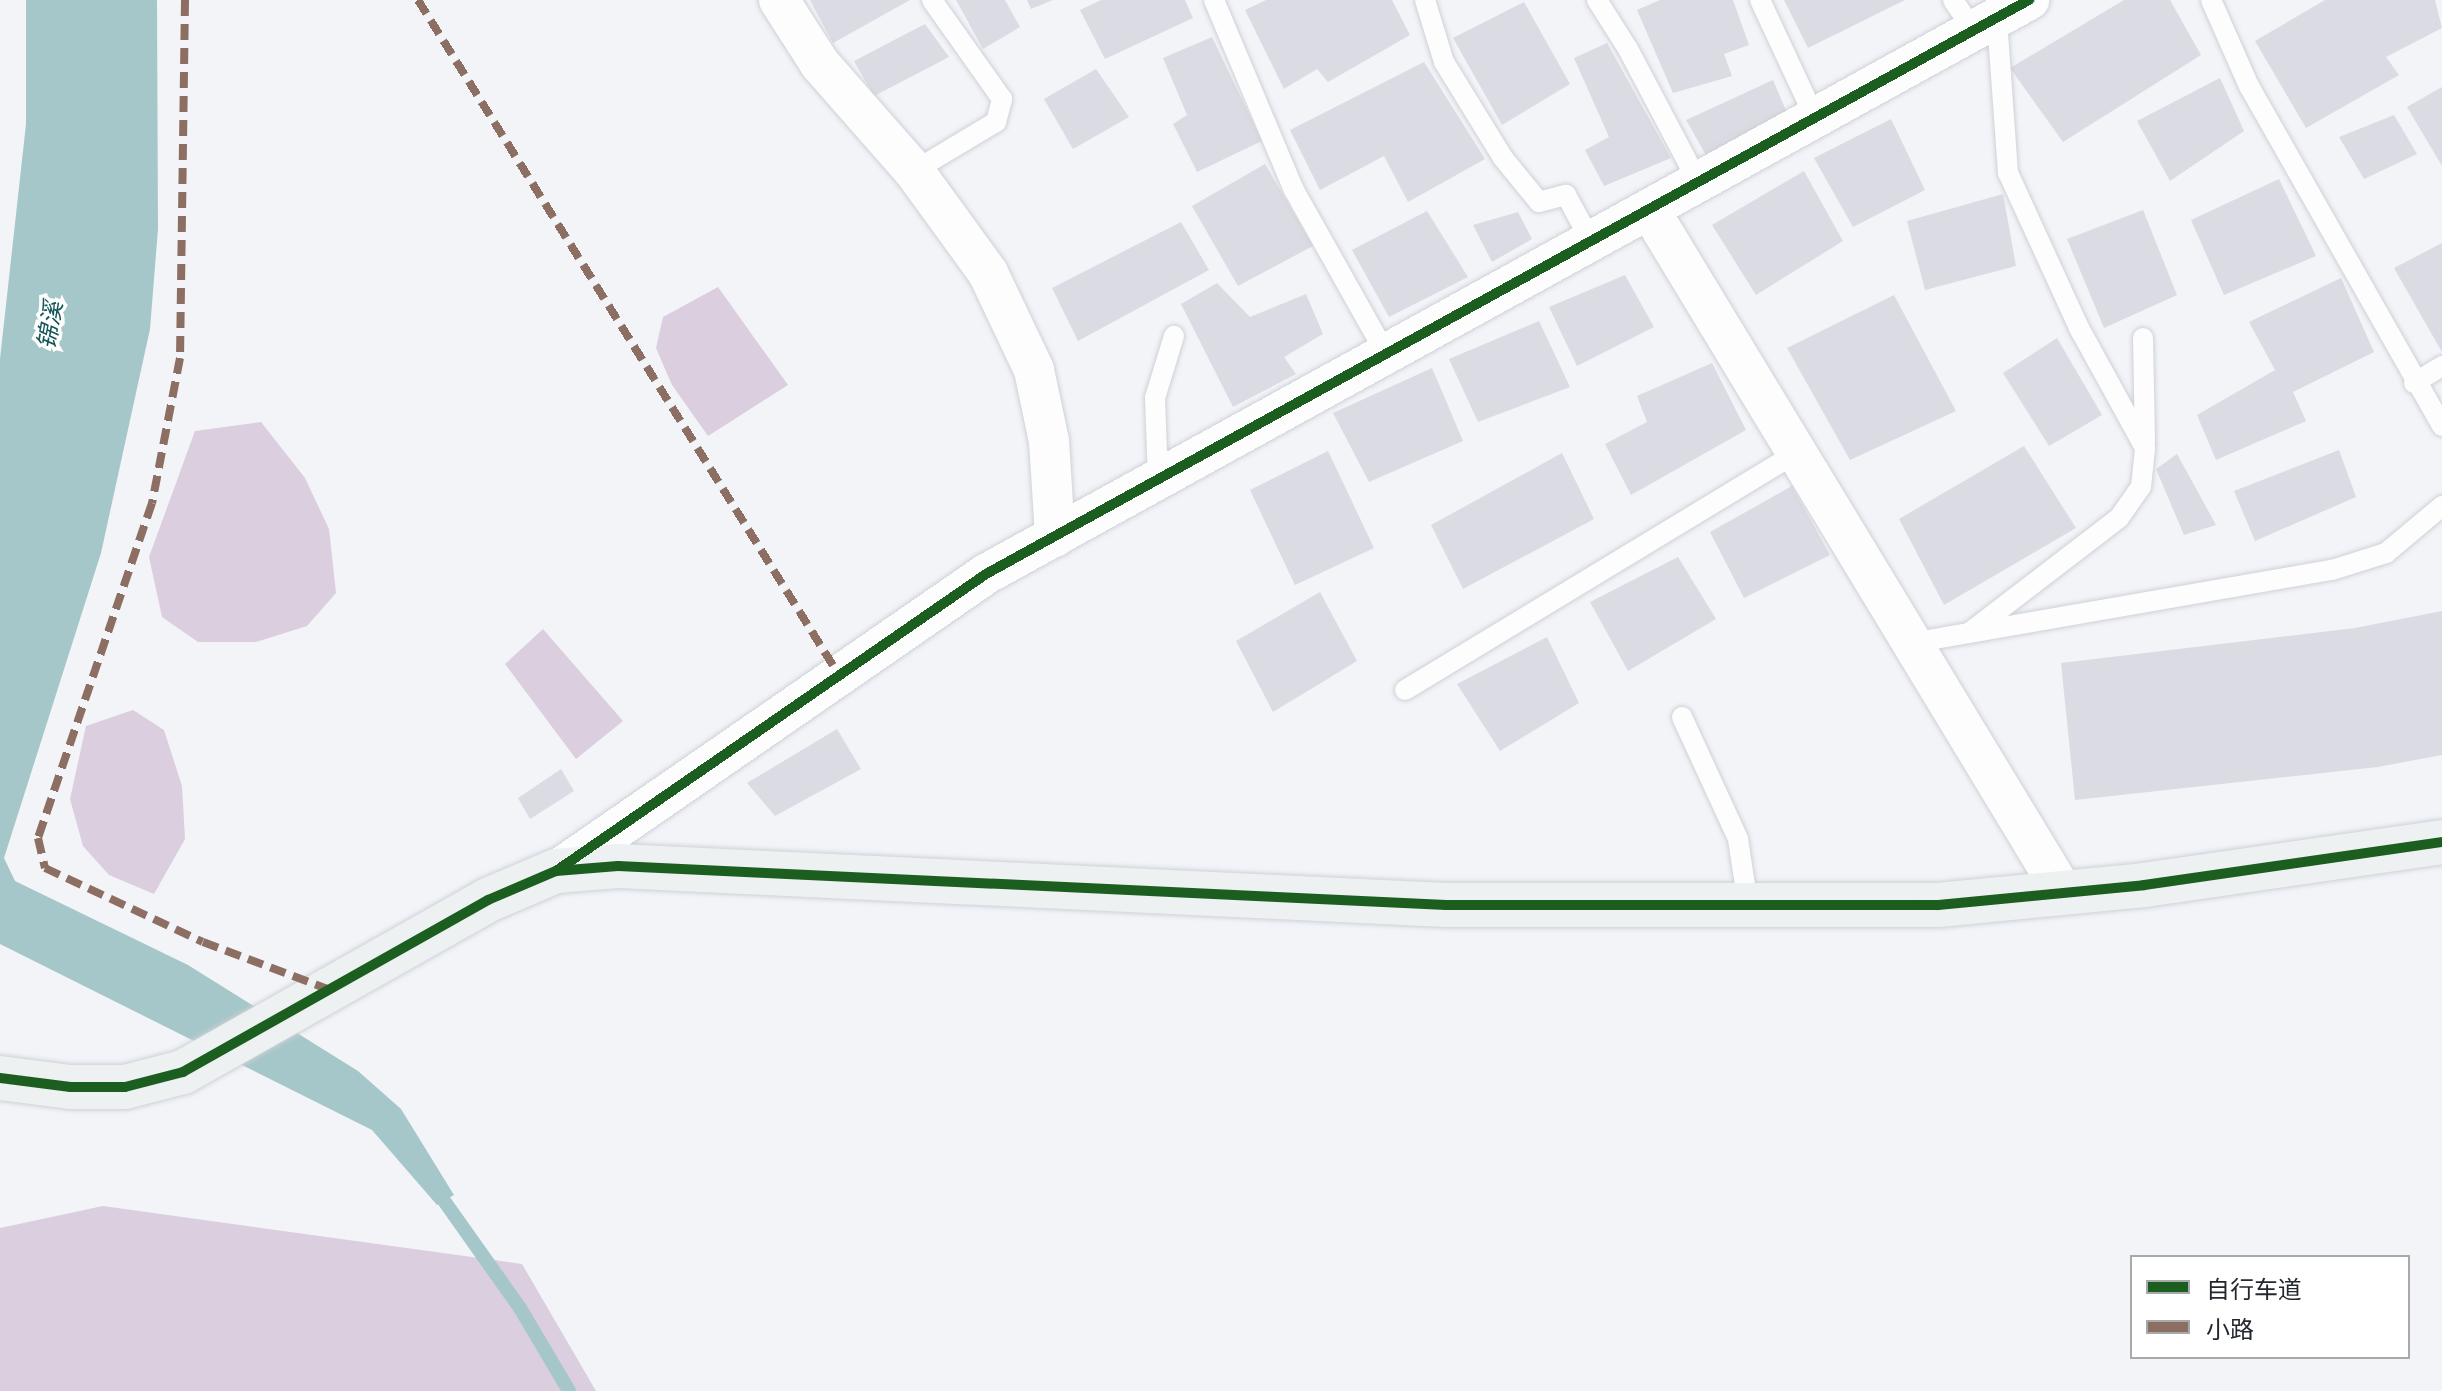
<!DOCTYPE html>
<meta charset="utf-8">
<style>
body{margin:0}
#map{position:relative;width:2442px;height:1391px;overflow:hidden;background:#f2f4f8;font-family:"Exo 2","Noto Sans SC",sans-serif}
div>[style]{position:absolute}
.forest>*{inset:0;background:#dbcedf}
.water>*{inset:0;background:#a6c7c9}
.stream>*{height:14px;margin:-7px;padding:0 7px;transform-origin:7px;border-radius:7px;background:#a6c7c9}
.building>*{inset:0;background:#dbdbe4}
.roads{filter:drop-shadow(0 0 2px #ced1d6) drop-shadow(0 0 2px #ced1d6)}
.lane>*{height:20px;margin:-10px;padding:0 10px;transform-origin:10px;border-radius:10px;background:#fdfdfe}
.street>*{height:40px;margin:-20px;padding:0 20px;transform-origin:20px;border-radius:20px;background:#fdfdfe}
.secondary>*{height:44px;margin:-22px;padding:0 22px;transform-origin:22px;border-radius:22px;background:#edf1f2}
.quiet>*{height:8px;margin-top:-4px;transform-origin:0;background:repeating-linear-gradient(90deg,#8d6e63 0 16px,transparent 0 24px)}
.cycleway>*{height:10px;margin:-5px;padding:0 5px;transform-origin:5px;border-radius:5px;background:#1b5e20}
span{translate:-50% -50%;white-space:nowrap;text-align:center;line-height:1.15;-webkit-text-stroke:7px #fff;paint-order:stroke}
.water-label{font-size:24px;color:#145658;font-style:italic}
.legend{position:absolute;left:2130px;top:1255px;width:280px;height:104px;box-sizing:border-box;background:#fff;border:2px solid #a7a9ab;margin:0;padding:10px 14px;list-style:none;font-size:24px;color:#23272e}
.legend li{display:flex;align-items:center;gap:16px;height:40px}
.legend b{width:40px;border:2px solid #a7a9ab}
</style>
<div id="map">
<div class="forest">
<div style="clip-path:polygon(718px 287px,788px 385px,708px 436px,672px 385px,656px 348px,663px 317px)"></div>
<div style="clip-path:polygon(261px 422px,305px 478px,329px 529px,336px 593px,307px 626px,256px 642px,198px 642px,162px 617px,149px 557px,195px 431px)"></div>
<div style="clip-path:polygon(543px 629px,623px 721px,576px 759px,505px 664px)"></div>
<div style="clip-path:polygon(133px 710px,164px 730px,182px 786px,185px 839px,154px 894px,109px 875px,83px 846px,70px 799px,86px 726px)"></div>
<div style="clip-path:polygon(103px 1206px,522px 1264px,596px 1391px,0 1391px,0 1228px)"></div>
</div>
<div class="water">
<div style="clip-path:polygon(26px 0,157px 0,158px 229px,150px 329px,101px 553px,4px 858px,15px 881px,188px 965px,358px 1071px,401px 1109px,454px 1195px,437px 1205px,372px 1130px,0 944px,0 359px,26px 124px)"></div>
</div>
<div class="stream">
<div style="left:435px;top:1188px;width:147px;rotate:54.7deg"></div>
<div style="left:520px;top:1308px;width:96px;rotate:59.4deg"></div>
</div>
<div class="building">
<div style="clip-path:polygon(810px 0,910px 0,833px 43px)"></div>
<div style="clip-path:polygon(956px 0,1005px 0,1020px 27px,983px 49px)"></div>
<div style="clip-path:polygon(1027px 0,1053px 0,1031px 9px)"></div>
<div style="clip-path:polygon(1101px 0,1185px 0,1193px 18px,1105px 59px,1080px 10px)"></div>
<div style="clip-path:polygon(1266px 0,1392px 0,1410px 35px,1328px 82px,1317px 69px,1284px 89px,1245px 10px)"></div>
<div style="clip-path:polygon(1660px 0,1733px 0,1749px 45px,1724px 54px,1732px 76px,1673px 93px,1637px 10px)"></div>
<div style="clip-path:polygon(1784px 0,1905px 0,1808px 48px)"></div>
<div style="clip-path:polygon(2124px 0,2170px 0,2201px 55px,2063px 142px,2010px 68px)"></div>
<div style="clip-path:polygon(2325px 0,2435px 0,2442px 28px,2386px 57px,2399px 75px,2306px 128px,2255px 41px)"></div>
<div style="clip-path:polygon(1524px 2px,1570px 84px,1502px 125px,1453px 38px)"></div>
<div style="clip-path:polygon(925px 24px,949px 57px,874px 96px,854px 61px)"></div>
<div style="clip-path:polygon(1212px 37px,1262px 141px,1197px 172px,1173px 124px,1187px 115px,1163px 58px)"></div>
<div style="clip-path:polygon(1607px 43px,1671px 158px,1604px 186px,1585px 150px,1609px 137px,1574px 58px)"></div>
<div style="clip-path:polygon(1424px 62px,1485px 159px,1408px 202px,1384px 156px,1320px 190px,1290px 130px)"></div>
<div style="clip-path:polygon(1096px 69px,1129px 117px,1073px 149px,1044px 99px)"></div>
<div style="clip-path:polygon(2220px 78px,2244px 131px,2170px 181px,2137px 121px)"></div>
<div style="clip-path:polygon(1773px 80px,1787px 113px,1706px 155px,1686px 120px)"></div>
<div style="clip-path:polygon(2442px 87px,2442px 166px,2407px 107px)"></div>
<div style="clip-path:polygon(2394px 115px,2417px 154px,2364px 179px,2339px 137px)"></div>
<div style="clip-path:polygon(1891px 119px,1925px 190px,1853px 227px,1814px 158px)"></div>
<div style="clip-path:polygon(1265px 164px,1313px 246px,1238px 286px,1192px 206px)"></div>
<div style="clip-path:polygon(1804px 171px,1843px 241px,1756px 295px,1712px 225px)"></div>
<div style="clip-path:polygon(2279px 179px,2316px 256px,2224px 295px,2191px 220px)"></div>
<div style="clip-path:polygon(2003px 194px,2016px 266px,1925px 290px,1907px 221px)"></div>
<div style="clip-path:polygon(2143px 210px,2177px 295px,2104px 328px,2067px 239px)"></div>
<div style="clip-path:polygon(1427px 211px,1468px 277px,1389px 317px,1352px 250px)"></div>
<div style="clip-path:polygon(1518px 212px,1532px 239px,1492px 262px,1473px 225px)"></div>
<div style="clip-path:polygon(1181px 222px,1209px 270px,1078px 341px,1052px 288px)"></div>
<div style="clip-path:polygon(2442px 243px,2442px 352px,2394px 268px)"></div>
<div style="clip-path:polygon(1625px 275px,1654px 327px,1577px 366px,1549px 307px)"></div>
<div style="clip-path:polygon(2341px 278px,2374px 352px,2293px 392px,2306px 421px,2216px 460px,2197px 415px,2275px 370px,2249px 322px)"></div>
<div style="clip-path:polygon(1217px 283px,1250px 317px,1306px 294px,1323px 334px,1284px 357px,1296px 374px,1233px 407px,1181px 304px)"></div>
<div style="clip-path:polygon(1894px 295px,1956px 411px,1850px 460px,1787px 348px)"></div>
<div style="clip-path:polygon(1539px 321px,1570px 387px,1478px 422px,1449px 359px)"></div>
<div style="clip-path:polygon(2057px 338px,2102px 415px,2049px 446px,2003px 373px)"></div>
<div style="clip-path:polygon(1712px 363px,1746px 430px,1631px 495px,1605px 444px,1647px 422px,1637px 396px)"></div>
<div style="clip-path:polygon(1432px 368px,1463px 441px,1369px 482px,1333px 413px)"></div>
<div style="clip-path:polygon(2024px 446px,2076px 528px,1944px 605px,1899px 519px)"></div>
<div style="clip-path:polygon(2339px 450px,2356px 497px,2255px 541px,2234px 491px)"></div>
<div style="clip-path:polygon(1328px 451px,1374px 548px,1295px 585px,1250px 490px)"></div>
<div style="clip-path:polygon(1562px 453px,1594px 519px,1463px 589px,1431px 525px)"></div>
<div style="clip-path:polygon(2177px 454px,2216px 525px,2184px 535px,2156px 469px)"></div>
<div style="clip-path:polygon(1792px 486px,1830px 555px,1744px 598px,1710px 532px)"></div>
<div style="clip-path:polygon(1678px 557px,1716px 619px,1628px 671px,1590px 602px)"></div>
<div style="clip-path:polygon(1320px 592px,1357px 661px,1273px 712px,1236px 641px)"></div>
<div style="clip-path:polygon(2442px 611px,2442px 755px,2378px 767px,2075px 800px,2061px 663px,2355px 628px)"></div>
<div style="clip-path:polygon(1547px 637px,1579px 703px,1500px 751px,1457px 684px)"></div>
<div style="clip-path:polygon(837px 729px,861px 769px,775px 816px,747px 783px)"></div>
<div style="clip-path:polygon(561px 769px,574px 791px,530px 819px,518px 798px)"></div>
</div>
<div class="roads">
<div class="lane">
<div style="left:1214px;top:0;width:206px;rotate:67.2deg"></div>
<div style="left:1294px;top:190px;width:188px;rotate:60.7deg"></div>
<div style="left:1425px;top:0;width:65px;rotate:73deg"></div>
<div style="left:1444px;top:62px;width:113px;rotate:58.4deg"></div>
<div style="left:1503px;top:158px;width:57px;rotate:50.7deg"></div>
<div style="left:1539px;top:202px;width:28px;rotate:-15deg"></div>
<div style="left:1566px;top:195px;width:52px;rotate:61.5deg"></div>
<div style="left:1597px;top:0;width:58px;rotate:57.7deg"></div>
<div style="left:1628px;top:49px;width:150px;rotate:62.2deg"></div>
<div style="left:1760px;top:0;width:130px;rotate:65deg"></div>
<div style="left:1953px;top:0;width:37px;rotate:56deg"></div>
<div style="left:2211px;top:0;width:94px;rotate:66.2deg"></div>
<div style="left:2249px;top:86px;width:391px;rotate:60.4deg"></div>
<div style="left:914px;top:171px;width:96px;rotate:-30.9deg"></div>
<div style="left:996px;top:122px;width:24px;rotate:-75deg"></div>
<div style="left:1002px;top:99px;width:121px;rotate:-125.3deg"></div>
<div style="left:2143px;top:338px;width:104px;rotate:88.9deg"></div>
<div style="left:2414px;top:383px;width:33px;rotate:-31deg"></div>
<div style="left:1158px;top:480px;width:82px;rotate:-92.1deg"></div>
<div style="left:1155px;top:398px;width:65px;rotate:-73deg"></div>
<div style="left:1969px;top:633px;width:189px;rotate:-37.5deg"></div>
<div style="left:2119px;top:518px;width:38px;rotate:-55deg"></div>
<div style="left:2141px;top:487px;width:39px;rotate:-84deg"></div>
<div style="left:2145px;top:448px;width:135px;rotate:-118.8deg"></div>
<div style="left:2080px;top:330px;width:173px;rotate:-114.6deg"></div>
<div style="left:2008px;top:173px;width:155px;rotate:-94.1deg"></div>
<div style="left:1912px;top:643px;width:426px;rotate:-9.9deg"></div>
<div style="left:2332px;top:570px;width:57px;rotate:-17.5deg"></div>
<div style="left:2386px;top:553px;width:73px;rotate:-40deg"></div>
<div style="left:1405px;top:690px;width:458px;rotate:-31.2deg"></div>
<div style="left:1682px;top:717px;width:134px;rotate:65.3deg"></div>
<div style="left:1738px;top:839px;width:67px;rotate:81.4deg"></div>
</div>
<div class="street">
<div style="left:779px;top:0;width:76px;rotate:57.4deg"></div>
<div style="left:820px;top:64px;width:142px;rotate:48.7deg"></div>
<div style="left:914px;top:171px;width:126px;rotate:54deg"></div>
<div style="left:988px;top:273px;width:107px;rotate:64.6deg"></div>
<div style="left:1034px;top:370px;width:73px;rotate:78.1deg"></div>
<div style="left:1049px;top:441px;width:96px;rotate:86.4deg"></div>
<div style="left:1649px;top:209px;width:799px;rotate:58.78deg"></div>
<div style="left:556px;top:871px;width:523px;rotate:-34.63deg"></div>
<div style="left:986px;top:574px;width:1191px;rotate:-28.83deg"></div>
</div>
<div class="secondary">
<div style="left:0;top:1078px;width:71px;rotate:7.3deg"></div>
<div style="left:70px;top:1087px;width:55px"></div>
<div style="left:125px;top:1087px;width:60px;rotate:-14.5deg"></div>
<div style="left:183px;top:1072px;width:350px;rotate:-29.4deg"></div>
<div style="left:488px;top:900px;width:74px;rotate:-23.1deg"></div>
<div style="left:556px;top:871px;width:62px;rotate:-4.6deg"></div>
<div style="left:618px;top:866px;width:829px;rotate:2.7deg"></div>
<div style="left:1446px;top:905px;width:492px"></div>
<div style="left:1938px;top:905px;width:207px;rotate:-5.5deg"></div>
<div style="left:2144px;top:885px;width:301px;rotate:-8.2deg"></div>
</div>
</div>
<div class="quiet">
<div style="left:185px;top:0;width:358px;rotate:90.8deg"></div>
<div style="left:180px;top:358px;width:148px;rotate:100.9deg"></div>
<div style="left:152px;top:503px;width:354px;rotate:108.8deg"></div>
<div style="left:38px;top:838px;width:31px;rotate:77deg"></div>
<div style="left:45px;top:868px;width:174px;rotate:25.1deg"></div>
<div style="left:203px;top:942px;width:136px;rotate:20.7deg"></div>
<div style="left:418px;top:0;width:796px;rotate:58.05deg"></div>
</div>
<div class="cycleway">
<div style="left:556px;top:871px;width:523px;rotate:-34.63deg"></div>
<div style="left:986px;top:574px;width:1191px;rotate:-28.83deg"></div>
<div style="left:0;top:1078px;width:71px;rotate:7.3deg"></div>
<div style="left:70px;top:1087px;width:55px"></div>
<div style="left:125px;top:1087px;width:60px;rotate:-14.5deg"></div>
<div style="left:183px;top:1072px;width:350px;rotate:-29.4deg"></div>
<div style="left:488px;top:900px;width:74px;rotate:-23.1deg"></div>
<div style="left:556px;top:871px;width:62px;rotate:-4.6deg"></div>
<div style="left:618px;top:866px;width:829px;rotate:2.7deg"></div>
<div style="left:1446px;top:905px;width:492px"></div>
<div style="left:1938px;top:905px;width:207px;rotate:-5.5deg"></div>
<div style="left:2144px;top:885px;width:301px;rotate:-8.2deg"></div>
</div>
<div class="water-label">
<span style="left:49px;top:325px;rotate:-80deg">锦溪</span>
</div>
<ul class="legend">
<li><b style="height:10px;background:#1b5e20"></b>自行车道</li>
<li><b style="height:10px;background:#8d6e63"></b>小路</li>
</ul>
</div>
